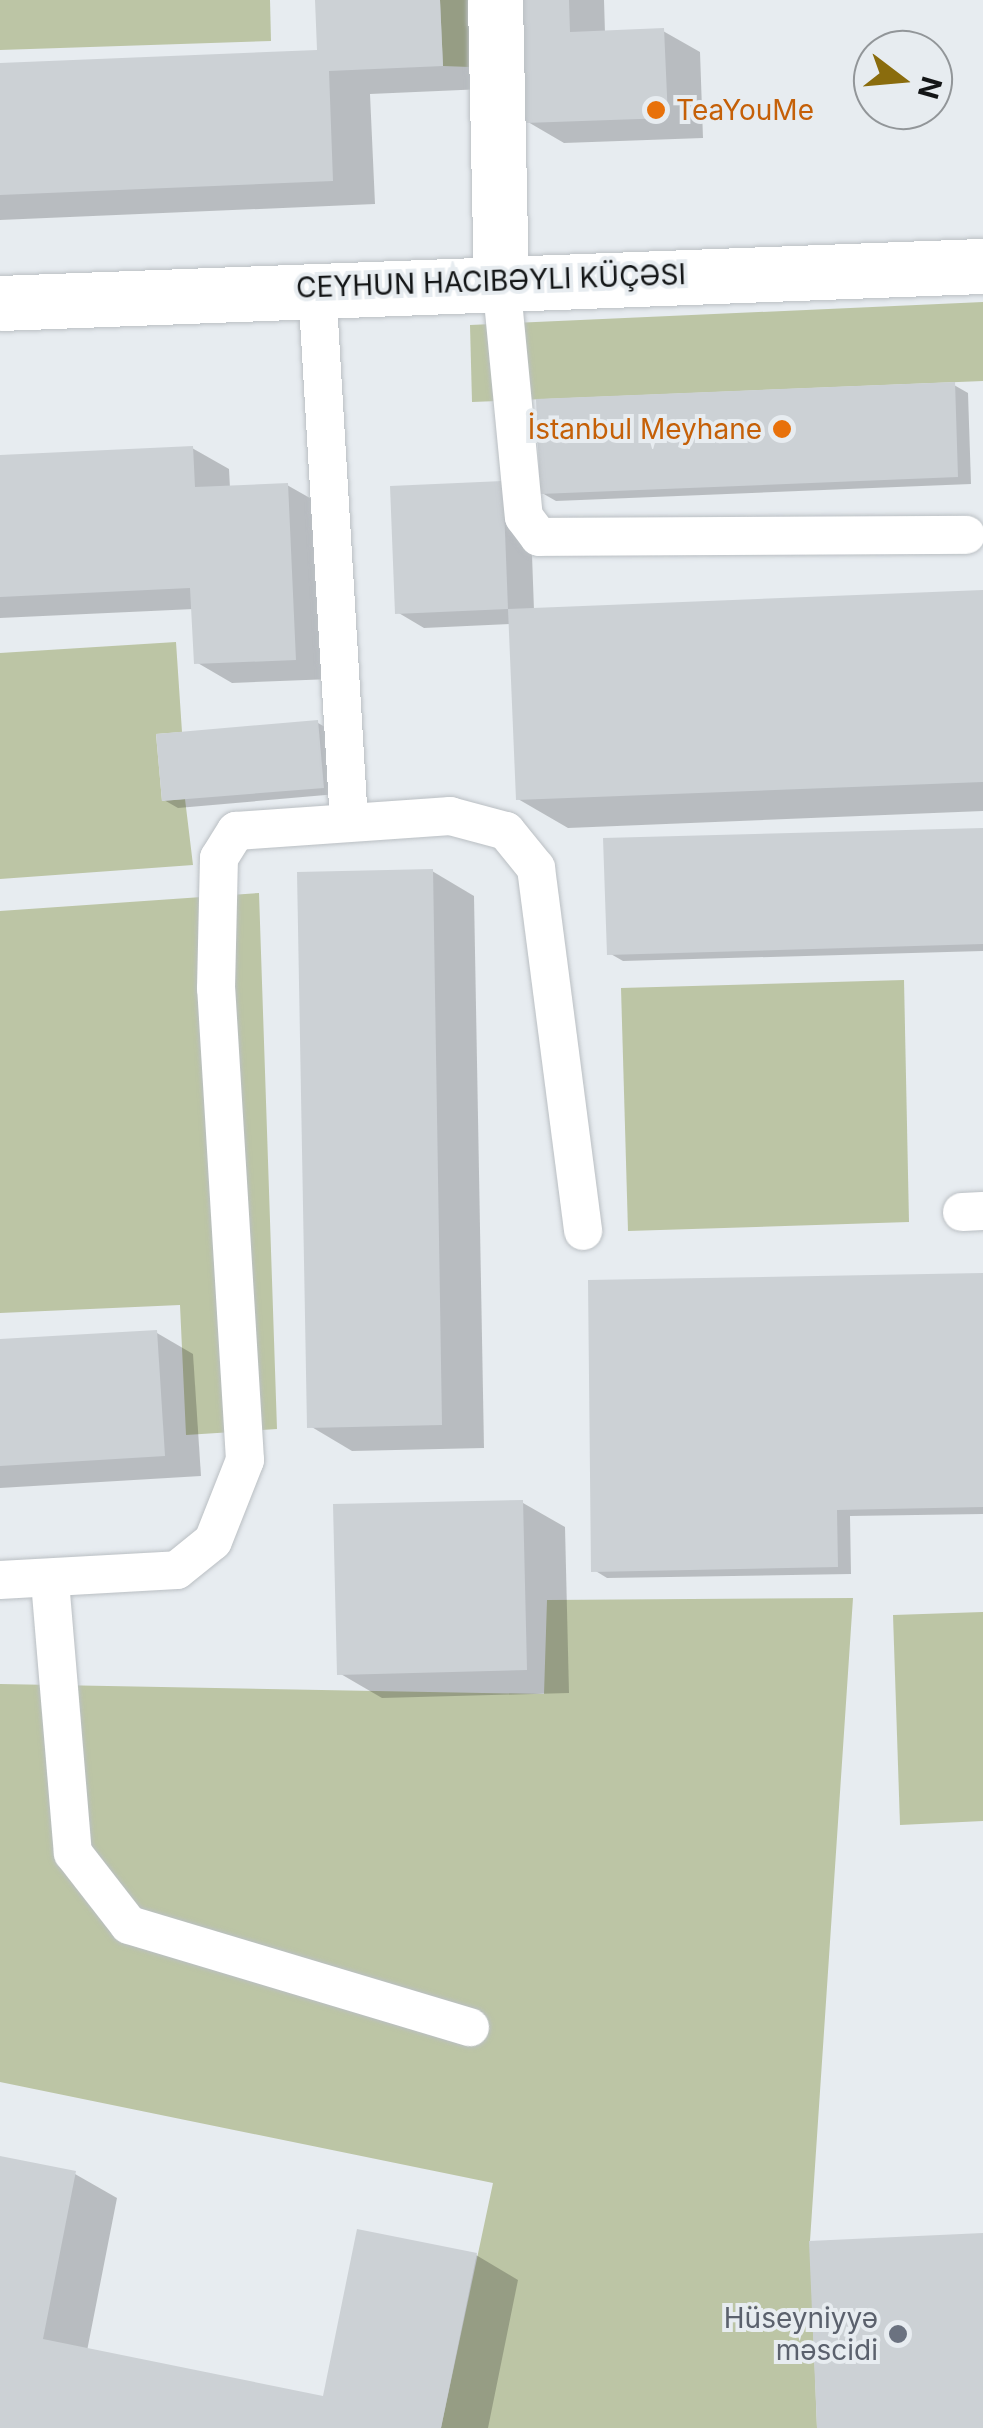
<!DOCTYPE html>
<meta charset="utf-8">
<style>
body{margin:0}
#map{position:relative;width:983px;height:2428px;overflow:hidden;background:#e7ecf0;font-family:Inter,sans-serif}
div>[style]{position:absolute}
.green>*{inset:0;background:#bcc5a5}
.shadow>*{inset:0;background:#0003}
.building>*{inset:0;background:#ccd1d5}
.roads{filter:drop-shadow(0 0 2px #babfc3) drop-shadow(0 0 2px #babfc3)}
.service>*{height:38px;margin:-19px;padding:0 19px;transform-origin:19px;border-radius:19px;background:#fff}
.minor>*{height:55px;margin:-27.5px;padding:0 27.5px;transform-origin:27.5px;border-radius:27.5px;background:#fff}
.secondary>*{height:55px;margin:-27.5px;padding:0 27.5px;transform-origin:27.5px;border-radius:27.5px;background:#fff}
.dots>*{width:28px;height:28px;translate:-50% -50%;box-sizing:border-box;border:5px solid #e7ecf0;border-radius:50%}
span{translate:-50% -50%;white-space:nowrap;text-align:center;line-height:1.15;-webkit-text-stroke:8px #e7ecf0;paint-order:stroke}
.food-label{font-size:28px;color:#c56008}
.left{translate:0 -50%;text-align:left}
.right{translate:-100% -50%;text-align:right}
.street-label{font-size:28px;color:#131516}
.worship-label{font-size:28px;color:#5b616d}
.north{position:absolute;left:853px;top:30px;width:100px;height:100px;box-sizing:border-box;background:#e7ecf0;border:2px solid #929699;border-radius:50%;rotate:106deg;font-size:28px;font-weight:700;line-height:40px;text-align:center;color:#131516}
.north::after{content:'';display:block;margin:auto;width:35px;height:45px;background:#8a6c0d;clip-path:polygon(50% 0,100% 100%,50% 72%,0 100%)}
</style>
<div id="map">
<div class="green">
<div style="clip-path:polygon(0 0,270px 0,271px 41px,0 50px)"></div>
<div style="clip-path:polygon(440px 0,468px 0,470px 67px,443px 66px)"></div>
<div style="clip-path:polygon(983px 302px,983px 381px,472px 402px,470px 325px)"></div>
<div style="clip-path:polygon(176px 642px,182px 732px,156px 734px,162px 801px,185px 799px,193px 865px,0 879px,0 653px)"></div>
<div style="clip-path:polygon(259px 893px,277px 1429px,186px 1435px,180px 1305px,0 1313px,0 911px)"></div>
<div style="clip-path:polygon(904px 980px,909px 1222px,628px 1231px,621px 988px)"></div>
<div style="clip-path:polygon(853px 1598px,810px 2241px,817px 2428px,441px 2428px,493px 2183px,0 2082px,0 1684px,544px 1694px,547px 1600px)"></div>
<div style="clip-path:polygon(983px 1612px,983px 1821px,900px 1825px,893px 1615px)"></div>
</div>
<div class="shadow">
<div style="clip-path:polygon(318px 0,480px 0,484px 89px,370px 94px,375px 204px,0 220px,0 66px,320px 52px)"></div>
<div style="clip-path:polygon(524px 0,604px 0,605px 33px,663px 31px,700px 52px,703px 138px,564px 143px,528px 122px)"></div>
<div style="clip-path:polygon(954px 385px,968px 393px,971px 484px,556px 501px,542px 493px)"></div>
<div style="clip-path:polygon(192px 448px,229px 469px,230px 488px,287px 485px,324px 506px,332px 679px,232px 683px,196px 662px,194px 609px,0 618px,0 457px)"></div>
<div style="clip-path:polygon(392px 489px,530px 499px,534px 610px,983px 593px,983px 811px,568px 828px,518px 799px,511px 624px,424px 628px,397px 612px)"></div>
<div style="clip-path:polygon(318px 723px,332px 731px,337px 794px,178px 808px,164px 800px)"></div>
<div style="clip-path:polygon(983px 830px,983px 951px,623px 961px,609px 953px)"></div>
<div style="clip-path:polygon(432px 871px,474px 896px,484px 1448px,352px 1451px,310px 1426px)"></div>
<div style="clip-path:polygon(983px 1275px,983px 1514px,850px 1516px,851px 1574px,607px 1578px,594px 1570px)"></div>
<div style="clip-path:polygon(157px 1333px,193px 1354px,201px 1476px,0 1488px,0 1342px)"></div>
<div style="clip-path:polygon(523px 1503px,565px 1527px,569px 1693px,382px 1698px,339px 1673px)"></div>
<div style="clip-path:polygon(0 2159px,75px 2174px,117px 2198px,87px 2351px,325px 2399px,476px 2255px,518px 2280px,488px 2428px,0 2428px)"></div>
</div>
<div class="building">
<div style="clip-path:polygon(315px 0,440px 0,443px 66px,329px 71px,333px 181px,0 195px,0 63px,317px 50px)"></div>
<div style="clip-path:polygon(521px 0,569px 0,570px 32px,664px 28px,668px 118px,525px 123px)"></div>
<div style="clip-path:polygon(955px 382px,958px 477px,540px 494px,536px 399px)"></div>
<div style="clip-path:polygon(193px 446px,195px 487px,288px 483px,296px 660px,194px 664px,190px 588px,0 597px,0 455px)"></div>
<div style="clip-path:polygon(503px 481px,508px 609px,395px 614px,390px 486px)"></div>
<div style="clip-path:polygon(983px 590px,983px 782px,516px 800px,508px 609px)"></div>
<div style="clip-path:polygon(318px 720px,324px 788px,162px 801px,156px 734px)"></div>
<div style="clip-path:polygon(983px 828px,983px 944px,607px 955px,603px 838px)"></div>
<div style="clip-path:polygon(433px 869px,442px 1425px,307px 1428px,297px 872px)"></div>
<div style="clip-path:polygon(983px 1273px,983px 1507px,837px 1510px,838px 1567px,591px 1572px,588px 1280px)"></div>
<div style="clip-path:polygon(157px 1330px,165px 1456px,0 1466px,0 1339px)"></div>
<div style="clip-path:polygon(523px 1500px,527px 1670px,337px 1675px,333px 1504px)"></div>
<div style="clip-path:polygon(0 2156px,76px 2171px,43px 2339px,323px 2396px,357px 2229px,477px 2253px,441px 2428px,0 2428px)"></div>
<div style="clip-path:polygon(983px 2233px,983px 2428px,817px 2428px,809px 2241px)"></div>
</div>
<div class="roads">
<div class="service">
<div style="left:501px;top:280px;width:238px;rotate:84.5deg"></div>
<div style="left:524px;top:517px;width:25px;rotate:53deg"></div>
<div style="left:539px;top:537px;width:427px;rotate:-0.3deg"></div>
<div style="left:317px;top:287px;width:536px;rotate:86.58deg"></div>
<div style="left:962px;top:1212px;width:21px;rotate:-3deg"></div>
<div style="left:0;top:1580px;width:177px;rotate:-3.2deg"></div>
<div style="left:177px;top:1570px;width:46px;rotate:-38.9deg"></div>
<div style="left:213px;top:1541px;width:87px;rotate:-68.4deg"></div>
<div style="left:245px;top:1460px;width:472px;rotate:-93.5deg"></div>
<div style="left:216px;top:989px;width:131px;rotate:-88.7deg"></div>
<div style="left:219px;top:858px;width:32px;rotate:-58deg"></div>
<div style="left:236px;top:831px;width:215px;rotate:-4deg"></div>
<div style="left:450px;top:816px;width:58px;rotate:15deg"></div>
<div style="left:506px;top:831px;width:48px;rotate:51deg"></div>
<div style="left:536px;top:868px;width:366px;rotate:82.6deg"></div>
<div style="left:50px;top:1581px;width:273px;rotate:85.2deg"></div>
<div style="left:73px;top:1853px;width:91px;rotate:52.1deg"></div>
<div style="left:129px;top:1925px;width:356px;rotate:16.7deg"></div>
</div>
<div class="minor">
<div style="left:495px;top:0;width:280px;rotate:88.8deg"></div>
</div>
<div class="secondary">
<div style="left:0;top:303px;width:984px;rotate:-2.16deg"></div>
</div>
</div>
<div class="dots">
<div style="left:656px;top:110px;background:#e8710a"></div>
<div style="left:782px;top:429px;background:#e8710a"></div>
<div style="left:898px;top:2334px;background:#6b7280"></div>
</div>
<div class="food-label">
<span class="left" style="left:676px;top:110px">TeaYouMe</span>
<span class="right" style="left:762px;top:429px">İstanbul Meyhane</span>
</div>
<div class="street-label">
<span style="left:491px;top:281px;rotate:-2deg">CEYHUN HACIBƏYLI KÜÇƏSI</span>
</div>
<div class="worship-label">
<span class="right" style="left:878px;top:2334px">Hüseyniyyə<br>məscidi</span>
</div>
<div class="north">N</div>
</div>
